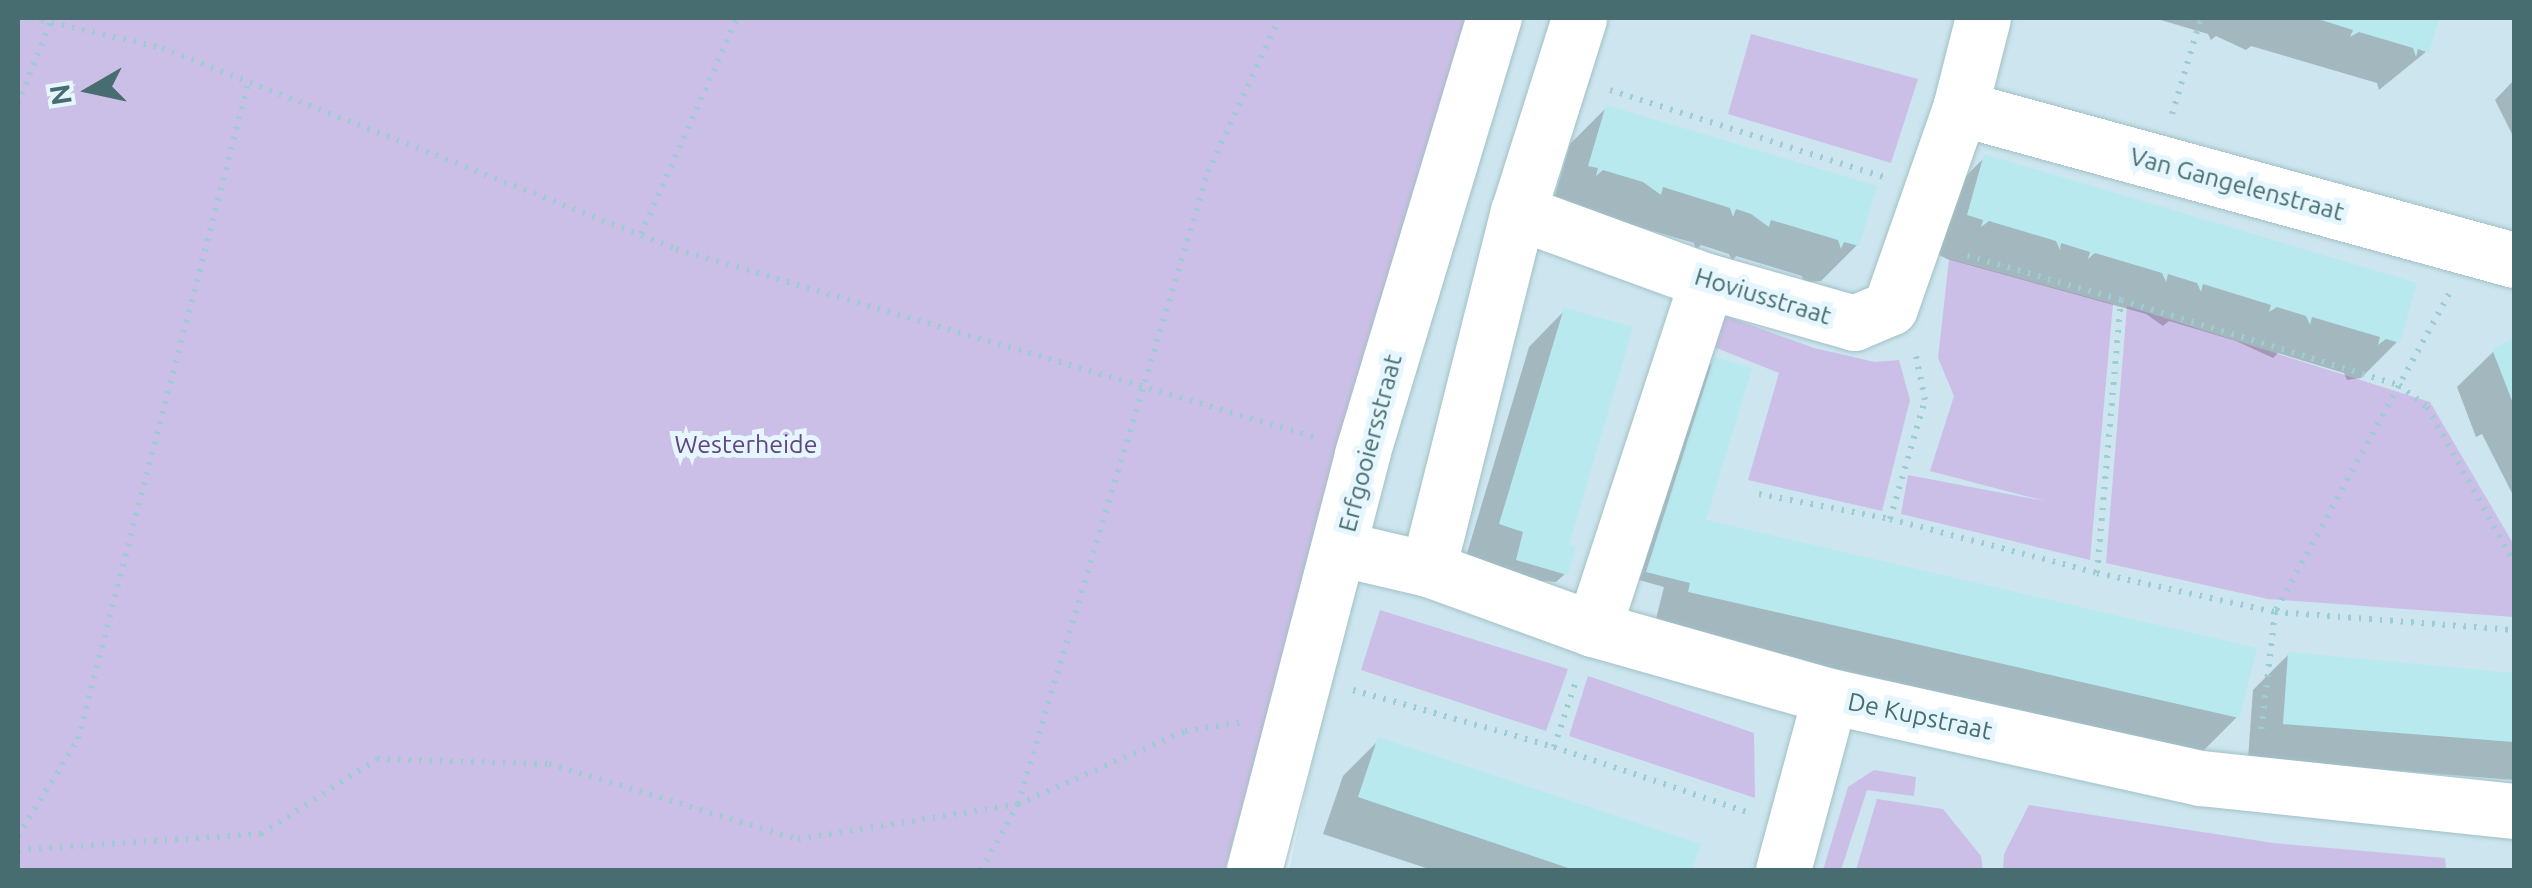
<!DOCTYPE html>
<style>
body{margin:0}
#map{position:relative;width:2532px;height:888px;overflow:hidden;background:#e0f2fb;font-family:Ubuntu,sans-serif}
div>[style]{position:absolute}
.residential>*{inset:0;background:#cce5ef}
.green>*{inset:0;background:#ccbfe7}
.shadow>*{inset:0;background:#0003}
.building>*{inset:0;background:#b8e9ef}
.path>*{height:6px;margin-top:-3px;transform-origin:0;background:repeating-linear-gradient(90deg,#9ccdd3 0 2.5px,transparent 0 10.5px)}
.roads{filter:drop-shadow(0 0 2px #a2c0c5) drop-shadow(0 0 2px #a2c0c5)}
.minor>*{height:55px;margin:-27.5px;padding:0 27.5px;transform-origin:27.5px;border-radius:27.5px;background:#fff}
span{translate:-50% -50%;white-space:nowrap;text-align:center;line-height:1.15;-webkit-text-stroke:10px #e5f6fe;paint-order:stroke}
.street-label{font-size:25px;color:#486d70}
.park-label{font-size:25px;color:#604681}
.frame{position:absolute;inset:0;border:20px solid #486d70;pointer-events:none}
.north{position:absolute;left:40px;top:40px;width:100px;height:100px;-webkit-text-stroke:8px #e5f6fe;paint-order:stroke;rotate:261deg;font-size:28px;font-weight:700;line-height:40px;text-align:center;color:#486d70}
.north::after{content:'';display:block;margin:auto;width:35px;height:45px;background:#486d70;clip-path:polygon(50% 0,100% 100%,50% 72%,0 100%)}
</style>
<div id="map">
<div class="residential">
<div style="clip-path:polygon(1517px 18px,2514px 18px,2514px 870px,1289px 870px,1388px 414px)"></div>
</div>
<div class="green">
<div style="clip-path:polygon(18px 18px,1475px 18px,1336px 467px,1225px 870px,18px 870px)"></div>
<div style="clip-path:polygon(1751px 34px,1918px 79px,1891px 163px,1728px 114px)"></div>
<div style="clip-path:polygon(1949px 259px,2113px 304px,2090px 560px,1901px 514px,1908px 475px,2045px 501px,1930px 471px,1954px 396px,1938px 358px)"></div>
<div style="clip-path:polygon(2127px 306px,2430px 402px,2514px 545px,2514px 617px,2268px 599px,2106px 563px)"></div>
<div style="clip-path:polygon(1723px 315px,1814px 348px,1875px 362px,1899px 360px,1910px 400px,1882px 511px,1748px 480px,1779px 373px,1714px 347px)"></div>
<div style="clip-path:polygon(1380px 610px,1568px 669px,1546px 731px,1361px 670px)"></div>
<div style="clip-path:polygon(1588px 676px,1754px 733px,1755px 798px,1569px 736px)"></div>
<div style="clip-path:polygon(1874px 770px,1916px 777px,1914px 796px,1867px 790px,1841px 870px,1823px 870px,1848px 787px)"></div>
<div style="clip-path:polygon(1877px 799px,1943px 809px,1981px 856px,1983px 870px,1856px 870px)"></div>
<div style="clip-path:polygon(2029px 805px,2273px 843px,2445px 858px,2446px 870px,2003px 870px,2004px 854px)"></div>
</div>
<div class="shadow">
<div style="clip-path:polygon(2154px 18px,2436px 18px,2427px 51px,2379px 90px,2377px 83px,2251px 46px,2246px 50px,2216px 36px,2211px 40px,2208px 34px)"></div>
<div style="clip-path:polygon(2514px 80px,2514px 138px,2495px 100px)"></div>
<div style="clip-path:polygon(1606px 108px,1857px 245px,1821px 281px,1804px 282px,1802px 276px,1736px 256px,1732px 261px,1729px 254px,1701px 245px,1696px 250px,1694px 243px,1553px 202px,1570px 144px)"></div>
<div style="clip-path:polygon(1985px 157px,2397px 342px,2361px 378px,2347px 380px,2344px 373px,2278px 353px,2273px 358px,2236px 341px,2169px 321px,2163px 326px,2146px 314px,1947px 259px,1932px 251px,1949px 193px)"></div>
<div style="clip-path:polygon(1565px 310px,1565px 574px,1556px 582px,1530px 580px,1465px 560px,1529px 347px)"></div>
<div style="clip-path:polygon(2514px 341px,2514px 497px,2482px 434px,2476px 437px,2457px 387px,2494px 351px)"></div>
<div style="clip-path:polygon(1715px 360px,1703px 522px,2237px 717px,2201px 753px,1654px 627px,1664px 587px,1639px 580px,1706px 369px)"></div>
<div style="clip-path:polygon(2289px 654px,2514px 675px,2514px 780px,2248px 759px,2253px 690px)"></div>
<div style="clip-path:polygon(1379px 740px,1698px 846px,1690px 870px,1432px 870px,1323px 834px,1343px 776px)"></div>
</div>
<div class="building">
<div style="clip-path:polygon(2315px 18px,2439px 18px,2429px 53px,2418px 49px,2416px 57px,2413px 48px,2359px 32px,2350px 37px,2353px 30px)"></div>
<div style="clip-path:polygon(1606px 105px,1877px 186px,1859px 246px,1844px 242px,1841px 249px,1838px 240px,1771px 220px,1769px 227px,1751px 214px,1736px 209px,1733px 217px,1730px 208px,1663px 187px,1661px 195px,1643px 182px,1603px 170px,1596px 176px,1598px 168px,1588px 166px)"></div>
<div style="clip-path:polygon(1984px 154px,2417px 283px,2400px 343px,2386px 339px,2378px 345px,2380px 337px,2312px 317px,2310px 325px,2306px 316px,2277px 307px,2269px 312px,2271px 305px,2203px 284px,2201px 292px,2197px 283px,2168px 274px,2166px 282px,2162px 273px,2095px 253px,2088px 259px,2090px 252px,2061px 243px,2060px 250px,2056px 241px,1989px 221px,1981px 227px,1983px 220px,1967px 215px)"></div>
<div style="clip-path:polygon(1564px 308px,1633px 327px,1569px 545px,1576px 547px,1567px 575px,1516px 560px,1523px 532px,1499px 524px)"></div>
<div style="clip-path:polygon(2514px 338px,2514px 406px,2492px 349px)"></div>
<div style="clip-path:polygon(1714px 357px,1752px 368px,1706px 520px,2257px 648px,2239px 718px,1688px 592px,1690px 583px,1646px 572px)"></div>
<div style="clip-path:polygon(2288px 652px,2514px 673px,2514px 742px,2283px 724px)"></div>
<div style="clip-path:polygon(1378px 737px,1701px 844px,1692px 870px,1574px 870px,1358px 797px)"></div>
</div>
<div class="path">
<div style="left:31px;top:18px;width:134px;rotate:12.9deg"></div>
<div style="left:162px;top:48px;width:552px;rotate:21.36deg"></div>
<div style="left:676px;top:249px;width:665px;rotate:16.42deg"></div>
<div style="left:1610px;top:90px;width:287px;rotate:17.6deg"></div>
<div style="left:18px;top:104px;width:92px;rotate:-68.4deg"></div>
<div style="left:2172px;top:114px;width:97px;rotate:-73.2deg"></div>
<div style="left:2200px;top:21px;width:11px;rotate:-165deg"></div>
<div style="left:641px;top:234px;width:236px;rotate:-66deg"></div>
<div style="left:2449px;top:294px;width:362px;rotate:118.7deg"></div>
<div style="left:2275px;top:612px;width:240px;rotate:4.3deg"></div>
<div style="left:2121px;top:300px;width:291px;rotate:17deg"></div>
<div style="left:2399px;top:385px;width:36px;rotate:38deg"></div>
<div style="left:2427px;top:407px;width:178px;rotate:60.7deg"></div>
<div style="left:1759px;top:494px;width:133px;rotate:10.8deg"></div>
<div style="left:1890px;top:519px;width:124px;rotate:-73.6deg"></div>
<div style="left:1925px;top:400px;width:50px;rotate:-101.5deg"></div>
<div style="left:1890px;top:519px;width:214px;rotate:14.6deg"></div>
<div style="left:2097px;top:573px;width:274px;rotate:-85deg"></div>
<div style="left:2121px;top:300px;width:166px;rotate:-163.9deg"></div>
<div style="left:2097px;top:573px;width:182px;rotate:12.4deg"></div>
<div style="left:2275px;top:612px;width:122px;rotate:96.6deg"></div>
<div style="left:1353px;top:690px;width:209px;rotate:15.8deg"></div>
<div style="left:1554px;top:747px;width:73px;rotate:-71.6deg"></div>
<div style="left:1554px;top:747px;width:204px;rotate:18.6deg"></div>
<div style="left:18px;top:836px;width:114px;rotate:-58.3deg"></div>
<div style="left:78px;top:739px;width:681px;rotate:-75.45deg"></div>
<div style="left:18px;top:850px;width:244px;rotate:-3.8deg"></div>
<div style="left:261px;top:834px;width:138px;rotate:-32.9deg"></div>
<div style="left:377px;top:759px;width:172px;rotate:1.7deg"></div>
<div style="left:549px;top:764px;width:260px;rotate:16.8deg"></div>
<div style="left:798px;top:839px;width:223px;rotate:-9deg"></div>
<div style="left:1018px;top:804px;width:182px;rotate:-23.6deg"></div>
<div style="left:1185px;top:731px;width:59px;rotate:-8.8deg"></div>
<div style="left:981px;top:870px;width:76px;rotate:-60.7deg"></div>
<div style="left:1018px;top:804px;width:660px;rotate:-73.27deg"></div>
<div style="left:1208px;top:172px;width:170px;rotate:-65.2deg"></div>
</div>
<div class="roads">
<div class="minor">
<div style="left:1960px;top:108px;width:574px;rotate:15.34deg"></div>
<div style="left:1518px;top:212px;width:201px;rotate:20.1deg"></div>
<div style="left:1707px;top:281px;width:153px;rotate:15.9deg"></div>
<div style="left:1854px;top:323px;width:39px;rotate:-23deg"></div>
<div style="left:1890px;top:308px;width:212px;rotate:-70.7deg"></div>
<div style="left:1960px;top:108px;width:93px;rotate:-75.7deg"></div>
<div style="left:1342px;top:549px;width:88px;rotate:13.1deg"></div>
<div style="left:1428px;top:569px;width:176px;rotate:20deg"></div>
<div style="left:1593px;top:629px;width:246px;rotate:15.8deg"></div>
<div style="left:1830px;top:696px;width:380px;rotate:12.5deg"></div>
<div style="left:2201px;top:778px;width:315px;rotate:6deg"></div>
<div style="left:1428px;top:569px;width:368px;rotate:-75.9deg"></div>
<div style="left:1518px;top:212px;width:203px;rotate:-72.5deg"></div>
<div style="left:1593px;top:629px;width:366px;rotate:-71.9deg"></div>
<div style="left:1254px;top:870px;width:430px;rotate:-75.4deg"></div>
<div style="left:1362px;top:454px;width:456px;rotate:-73.2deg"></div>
<div style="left:1783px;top:870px;width:180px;rotate:-74.9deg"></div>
</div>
</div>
<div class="street-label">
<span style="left:2237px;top:184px;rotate:15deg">Van Gangelenstraat</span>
<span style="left:1763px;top:296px;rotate:17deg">Hoviusstraat</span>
<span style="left:1370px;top:443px;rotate:-75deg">Erfgooiersstraat</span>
<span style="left:1920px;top:716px;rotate:12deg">De Kupstraat</span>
</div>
<div class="park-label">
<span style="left:746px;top:444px">Westerheide</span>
</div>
<div class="frame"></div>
<div class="north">N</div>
</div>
